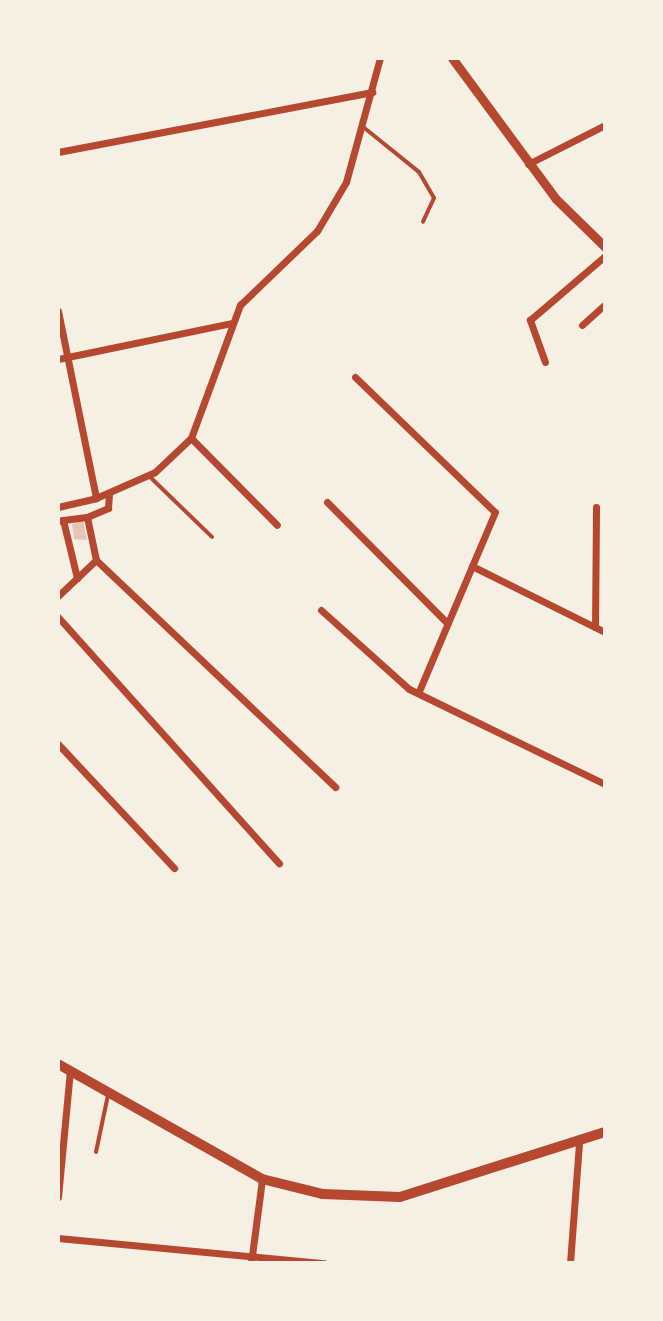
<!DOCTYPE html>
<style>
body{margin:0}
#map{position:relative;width:663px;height:1321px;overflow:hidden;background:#f6efe4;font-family:"IBM Plex Sans",sans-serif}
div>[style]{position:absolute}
.building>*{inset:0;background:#e6c5b7}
.service>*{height:4px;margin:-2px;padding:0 2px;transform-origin:2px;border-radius:2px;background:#b5482f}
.minor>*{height:7px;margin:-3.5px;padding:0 3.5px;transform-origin:3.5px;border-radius:3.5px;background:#b5482f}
.tertiary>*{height:9px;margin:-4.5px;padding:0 4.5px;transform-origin:4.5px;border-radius:4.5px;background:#b5482f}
.secondary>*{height:10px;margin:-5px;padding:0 5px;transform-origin:5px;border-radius:5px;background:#b5482f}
span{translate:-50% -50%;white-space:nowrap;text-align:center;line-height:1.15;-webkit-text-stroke:8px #f6efe4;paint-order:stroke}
.frame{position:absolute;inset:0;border:60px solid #f6efe4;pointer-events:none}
</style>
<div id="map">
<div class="building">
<div style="clip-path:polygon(83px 521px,87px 540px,74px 539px,72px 524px)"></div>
</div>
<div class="service">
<div style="left:362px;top:126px;width:73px;rotate:38.9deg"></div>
<div style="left:419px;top:172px;width:30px;rotate:60deg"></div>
<div style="left:434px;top:198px;width:26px;rotate:115deg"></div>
<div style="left:148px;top:475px;width:89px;rotate:44.1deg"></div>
<div style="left:96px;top:1152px;width:58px;rotate:-78.1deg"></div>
</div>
<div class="minor">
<div style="left:58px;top:152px;width:320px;rotate:-10.8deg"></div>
<div style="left:528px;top:164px;width:86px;rotate:-26.9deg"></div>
<div style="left:58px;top:311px;width:191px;rotate:78.5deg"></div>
<div style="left:582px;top:325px;width:31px;rotate:-42deg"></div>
<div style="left:58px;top:359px;width:178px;rotate:-11.7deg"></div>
<div style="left:545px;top:362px;width:45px;rotate:-109.7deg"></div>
<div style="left:530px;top:320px;width:99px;rotate:-40.5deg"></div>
<div style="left:355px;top:377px;width:194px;rotate:44deg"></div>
<div style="left:495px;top:512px;width:194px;rotate:113deg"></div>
<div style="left:191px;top:438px;width:122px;rotate:45.3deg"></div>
<div style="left:327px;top:502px;width:168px;rotate:45.2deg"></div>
<div style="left:58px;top:507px;width:39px;rotate:-13deg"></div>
<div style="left:96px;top:498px;width:64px;rotate:-23.8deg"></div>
<div style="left:155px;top:472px;width:50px;rotate:-43.4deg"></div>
<div style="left:191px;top:438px;width:142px;rotate:-69.8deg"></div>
<div style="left:240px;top:305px;width:107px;rotate:-43.9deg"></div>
<div style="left:317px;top:231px;width:57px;rotate:-59.4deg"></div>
<div style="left:346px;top:182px;width:129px;rotate:-74.7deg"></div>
<div style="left:63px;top:520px;width:24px;rotate:-7deg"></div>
<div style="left:58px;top:521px;width:5px;rotate:-11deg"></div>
<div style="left:63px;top:520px;width:60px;rotate:76.4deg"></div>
<div style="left:96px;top:560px;width:44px;rotate:-101.8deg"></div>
<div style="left:87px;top:517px;width:23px;rotate:-23deg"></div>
<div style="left:108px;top:508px;width:15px;rotate:-86deg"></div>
<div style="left:472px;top:566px;width:148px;rotate:26.4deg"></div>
<div style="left:58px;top:596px;width:52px;rotate:-43.5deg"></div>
<div style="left:96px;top:560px;width:330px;rotate:43.5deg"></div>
<div style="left:321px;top:610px;width:118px;rotate:41.9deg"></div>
<div style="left:409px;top:689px;width:218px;rotate:25.9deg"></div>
<div style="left:58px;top:617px;width:331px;rotate:48.1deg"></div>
<div style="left:595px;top:627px;width:120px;rotate:-89.5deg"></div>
<div style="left:58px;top:744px;width:170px;rotate:46.9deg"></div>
<div style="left:58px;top:1197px;width:128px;rotate:-84.6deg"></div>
<div style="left:58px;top:1238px;width:267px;rotate:5.4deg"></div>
<div style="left:251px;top:1263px;width:85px;rotate:-82.5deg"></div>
<div style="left:570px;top:1263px;width:120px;rotate:-85.7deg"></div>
</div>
<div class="tertiary">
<div style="left:452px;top:58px;width:175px;rotate:53.6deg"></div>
<div style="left:556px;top:199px;width:69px;rotate:44.4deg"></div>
</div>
<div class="secondary">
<div style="left:58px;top:1064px;width:234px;rotate:29.4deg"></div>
<div style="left:262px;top:1179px;width:63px;rotate:13.8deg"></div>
<div style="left:323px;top:1194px;width:77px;rotate:2.2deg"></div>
<div style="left:400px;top:1197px;width:215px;rotate:-17.6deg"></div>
</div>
<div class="frame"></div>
</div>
